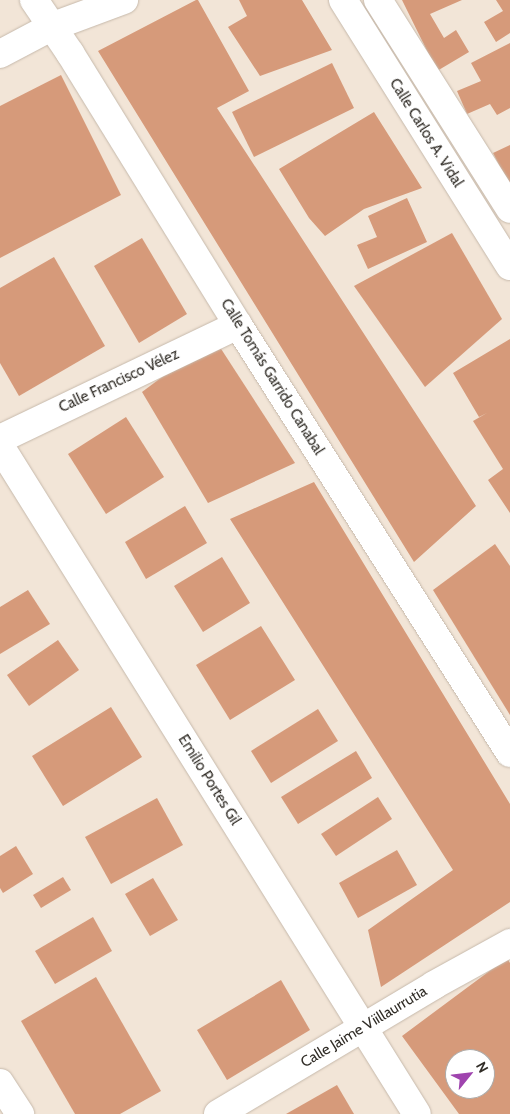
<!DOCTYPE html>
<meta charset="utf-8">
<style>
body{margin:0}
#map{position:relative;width:510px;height:1114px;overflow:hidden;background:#f2e5d7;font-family:Cabin,sans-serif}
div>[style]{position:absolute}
.building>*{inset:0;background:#d69a7a}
.roads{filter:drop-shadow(0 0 1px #c6b9ab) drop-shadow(0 0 1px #c6b9ab)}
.minor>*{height:28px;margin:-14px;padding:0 14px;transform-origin:14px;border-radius:14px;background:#fff}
span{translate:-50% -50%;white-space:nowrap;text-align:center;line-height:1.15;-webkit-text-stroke:4px #fff;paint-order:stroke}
.street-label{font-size:15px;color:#312d27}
.north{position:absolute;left:445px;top:1049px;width:50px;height:50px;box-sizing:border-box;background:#fff;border:1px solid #adaba9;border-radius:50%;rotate:61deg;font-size:14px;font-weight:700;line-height:20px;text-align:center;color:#312d27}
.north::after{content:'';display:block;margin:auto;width:18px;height:22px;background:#9f44ae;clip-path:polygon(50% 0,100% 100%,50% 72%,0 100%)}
</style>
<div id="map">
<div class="building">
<div style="clip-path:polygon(196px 0,198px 0,249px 91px,217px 108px,476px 506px,414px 562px,98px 51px)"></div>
<div style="clip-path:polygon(239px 0,302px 0,332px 50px,260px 76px,228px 27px,247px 16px)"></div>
<div style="clip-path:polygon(402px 0,462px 0,430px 14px,444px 38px,456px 30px,469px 52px,437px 71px)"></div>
<div style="clip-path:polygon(496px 0,510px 0,510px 33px,496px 42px,484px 22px,503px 11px)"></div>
<div style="clip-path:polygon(510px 43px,510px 108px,497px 115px,490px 104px,467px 114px,457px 91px,481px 81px,471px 63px)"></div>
<div style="clip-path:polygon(332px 63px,354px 108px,254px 157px,232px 112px)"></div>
<div style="clip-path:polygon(61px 75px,121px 195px,0 258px,0 106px)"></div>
<div style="clip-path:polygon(374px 112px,422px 188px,364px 209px,325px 236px,309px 218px,279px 169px)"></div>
<div style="clip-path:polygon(510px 145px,510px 187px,493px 153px)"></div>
<div style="clip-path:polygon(407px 198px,427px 242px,368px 269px,357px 245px,377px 237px,368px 216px)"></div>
<div style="clip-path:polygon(452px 233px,502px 319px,425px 387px,354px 286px)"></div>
<div style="clip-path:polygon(142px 238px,187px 314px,139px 343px,94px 266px)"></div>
<div style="clip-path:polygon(54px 257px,105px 346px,19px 396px,0 363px,0 288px)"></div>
<div style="clip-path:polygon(214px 338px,295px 463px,208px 503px,142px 392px)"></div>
<div style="clip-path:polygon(510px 339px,510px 513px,488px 480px,503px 469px,473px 421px,487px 413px,479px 417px,453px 373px)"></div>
<div style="clip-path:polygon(126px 417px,164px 477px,106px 514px,68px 454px)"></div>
<div style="clip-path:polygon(314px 482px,510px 804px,510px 902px,381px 987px,368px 930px,453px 870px,230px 519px)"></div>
<div style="clip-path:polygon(185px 506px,207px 543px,146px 579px,125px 542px)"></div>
<div style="clip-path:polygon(495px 544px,510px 566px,510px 715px,433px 590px)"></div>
<div style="clip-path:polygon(222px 557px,250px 603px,203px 632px,174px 586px)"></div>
<div style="clip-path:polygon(28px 590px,50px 624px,0 654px,0 607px)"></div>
<div style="clip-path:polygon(261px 626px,295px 680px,230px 720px,196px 665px)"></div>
<div style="clip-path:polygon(58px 640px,79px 670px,29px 706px,7px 675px)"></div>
<div style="clip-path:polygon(111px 707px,142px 757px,63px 806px,32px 756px)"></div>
<div style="clip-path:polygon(318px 709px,338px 741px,271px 783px,251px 751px)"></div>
<div style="clip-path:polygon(356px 751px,372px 778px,298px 824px,281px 797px)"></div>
<div style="clip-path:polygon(378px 797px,392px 819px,336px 856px,321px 834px)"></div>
<div style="clip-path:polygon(157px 798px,183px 845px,111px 884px,85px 837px)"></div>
<div style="clip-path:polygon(16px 846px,33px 874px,3px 893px,0 888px,0 856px)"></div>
<div style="clip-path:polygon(397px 850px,417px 885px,358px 918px,339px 883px)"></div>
<div style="clip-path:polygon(63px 877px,71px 890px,41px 908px,33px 895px)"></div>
<div style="clip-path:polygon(153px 878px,178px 920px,150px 936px,125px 894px)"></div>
<div style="clip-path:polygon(93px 917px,112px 951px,55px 984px,35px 951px)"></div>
<div style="clip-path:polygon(evenodd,507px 958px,510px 963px,510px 1114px,459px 1114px,402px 1036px,507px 958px,455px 1059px,485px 1059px,485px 1089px,455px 1089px,455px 1059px)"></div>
<div style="clip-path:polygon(96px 977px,161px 1091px,120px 1114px,75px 1114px,21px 1021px)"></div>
<div style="clip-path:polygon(281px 980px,310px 1030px,227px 1080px,197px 1030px)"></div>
<div style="clip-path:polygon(337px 1085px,354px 1114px,286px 1114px)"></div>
</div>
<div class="roads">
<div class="minor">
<div style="left:34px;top:0;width:64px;rotate:55.8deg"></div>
<div style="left:70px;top:53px;width:320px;rotate:58.3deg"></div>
<div style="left:238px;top:325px;width:507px;rotate:57.56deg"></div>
<div style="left:343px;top:0;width:314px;rotate:57.9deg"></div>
<div style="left:378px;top:0;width:247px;rotate:57.7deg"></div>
<div style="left:0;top:54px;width:58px;rotate:-27.9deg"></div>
<div style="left:51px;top:27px;width:78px;rotate:-20.3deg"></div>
<div style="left:0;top:439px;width:264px;rotate:-25.6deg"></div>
<div style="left:0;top:446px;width:787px;rotate:58.03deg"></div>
<div style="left:0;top:1083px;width:37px;rotate:57deg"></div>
<div style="left:218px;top:1114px;width:252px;rotate:-30.8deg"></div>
<div style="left:434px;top:985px;width:87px;rotate:-28.9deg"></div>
</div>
</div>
<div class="street-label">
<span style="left:426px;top:133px;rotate:58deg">Calle Carlos A. Vidal</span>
<span style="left:272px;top:377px;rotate:58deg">Calle Tomás Garrido Canabal</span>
<span style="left:119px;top:381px;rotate:-25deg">Calle Francisco Vélez</span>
<span style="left:209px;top:780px;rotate:58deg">Emilio Portes Gil</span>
<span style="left:364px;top:1027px;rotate:-31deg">Calle Jaime Viillaurrutia</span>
</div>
<div class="north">N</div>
</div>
